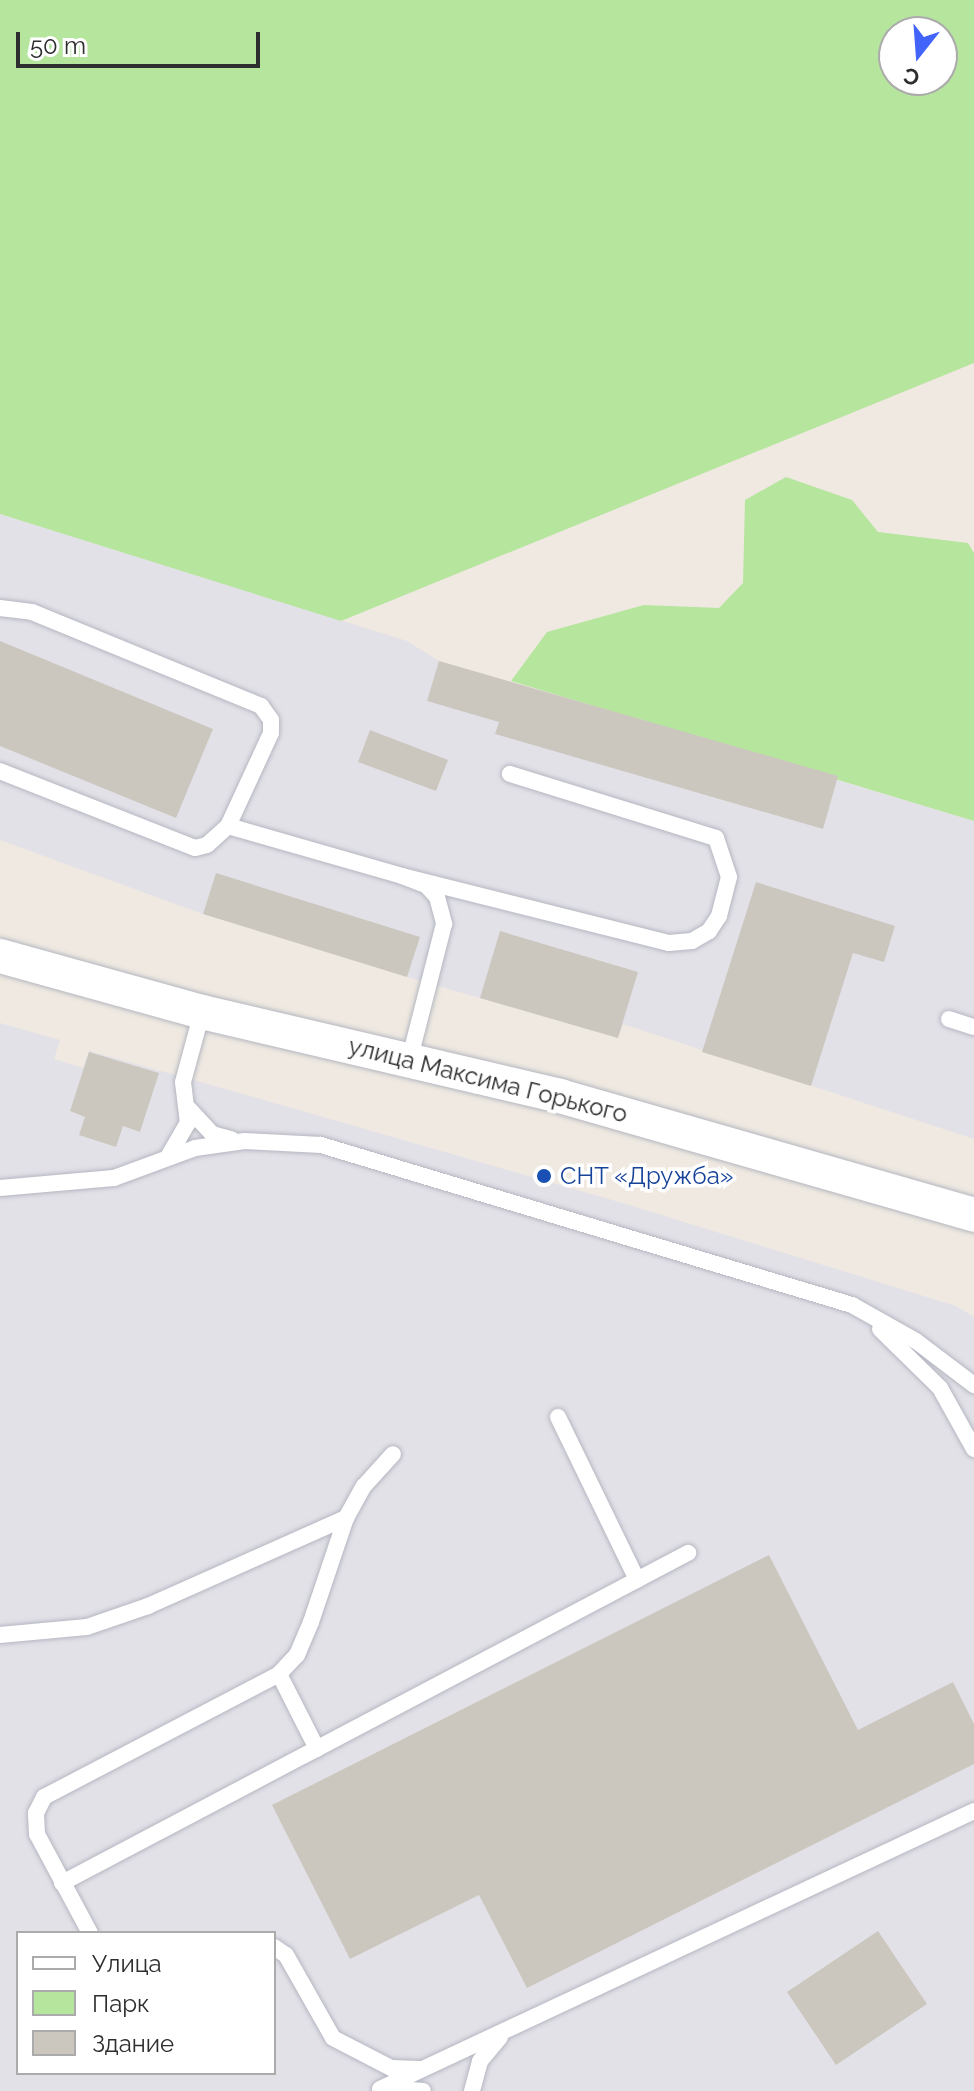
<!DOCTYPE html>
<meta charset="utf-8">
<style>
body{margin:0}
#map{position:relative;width:974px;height:2091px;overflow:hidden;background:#efe9e1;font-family:Raleway,sans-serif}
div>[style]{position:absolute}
.industrial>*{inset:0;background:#e3e1e8}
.green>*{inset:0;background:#b6e59e}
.building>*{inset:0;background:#cbc7bf}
.roads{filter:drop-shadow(0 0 2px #b4b7c1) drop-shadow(0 0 2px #b4b7c1)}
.service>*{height:16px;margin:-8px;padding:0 8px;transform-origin:8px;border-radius:8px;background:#fff}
.minor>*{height:34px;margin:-17px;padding:0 17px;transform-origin:17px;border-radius:17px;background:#fff}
.dots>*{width:22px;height:22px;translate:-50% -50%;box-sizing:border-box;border:4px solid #fff;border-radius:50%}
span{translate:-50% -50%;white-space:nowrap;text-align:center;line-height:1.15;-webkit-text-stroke:7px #fff;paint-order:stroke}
.street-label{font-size:24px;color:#2e2e2e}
.transit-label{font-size:24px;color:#164399}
.left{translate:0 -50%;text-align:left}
.legend{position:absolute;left:16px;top:1931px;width:260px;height:144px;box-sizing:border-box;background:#fff;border:2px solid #ababab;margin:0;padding:10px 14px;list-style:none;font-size:24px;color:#2e2e2e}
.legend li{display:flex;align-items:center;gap:16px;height:40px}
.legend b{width:40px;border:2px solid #ababab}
.north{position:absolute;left:878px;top:16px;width:80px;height:80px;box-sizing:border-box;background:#fff;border:2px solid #ababab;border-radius:50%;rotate:197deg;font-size:22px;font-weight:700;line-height:32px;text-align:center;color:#2e2e2e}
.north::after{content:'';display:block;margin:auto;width:28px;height:36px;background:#4264fb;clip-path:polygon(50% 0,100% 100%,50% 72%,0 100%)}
.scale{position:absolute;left:16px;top:32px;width:244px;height:36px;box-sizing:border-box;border:4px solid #2e2e2e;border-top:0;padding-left:10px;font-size:24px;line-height:28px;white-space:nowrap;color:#2e2e2e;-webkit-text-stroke:6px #fff;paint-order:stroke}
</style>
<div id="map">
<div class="industrial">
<div style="clip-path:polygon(0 514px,407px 641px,439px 661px,974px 821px,974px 1139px,623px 1024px,618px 1038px,407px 977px,203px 914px,0 840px)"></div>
<div style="clip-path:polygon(evenodd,0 1023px,60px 1040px,54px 1059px,83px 1068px,89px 1051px,204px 1083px,626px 1204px,956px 1306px,974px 1317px,974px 2091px,0 2091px,0 1023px,18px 1933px,274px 1933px,274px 2073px,18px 2073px,18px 1933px)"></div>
</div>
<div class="green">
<div style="clip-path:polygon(evenodd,0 0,974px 0,974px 363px,341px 621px,0 514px,0 0,894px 32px,942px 32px,942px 80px,894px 80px,894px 32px)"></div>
<div style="clip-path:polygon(786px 477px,852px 500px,878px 532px,968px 543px,974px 553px,974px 821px,511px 681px,547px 632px,644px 605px,719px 608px,743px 583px,745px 500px)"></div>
</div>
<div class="building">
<div style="clip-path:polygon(0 641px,213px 729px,176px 818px,0 746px)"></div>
<div style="clip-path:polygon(439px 661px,838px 776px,823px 829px,495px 734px,499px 722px,427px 701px)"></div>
<div style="clip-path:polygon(370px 730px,448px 760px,436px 791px,358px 762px)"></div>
<div style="clip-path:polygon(216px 873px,420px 937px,407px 977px,203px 914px)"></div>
<div style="clip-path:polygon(756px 882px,895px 926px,884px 962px,853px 953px,811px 1086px,702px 1052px)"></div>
<div style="clip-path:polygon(500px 931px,638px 972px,618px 1038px,480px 998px)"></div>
<div style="clip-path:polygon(89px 1052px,159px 1073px,140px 1132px,123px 1126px,116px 1147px,79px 1135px,85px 1117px,70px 1111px)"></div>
<div style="clip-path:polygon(769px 1555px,858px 1730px,953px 1682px,974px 1724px,974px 1764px,527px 1988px,479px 1895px,350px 1959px,272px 1805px)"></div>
<div style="clip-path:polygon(878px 1931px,927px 2004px,836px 2065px,787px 1992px)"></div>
</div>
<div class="roads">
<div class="service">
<div style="left:0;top:608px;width:32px;rotate:7deg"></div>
<div style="left:32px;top:612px;width:248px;rotate:22.3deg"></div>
<div style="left:261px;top:706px;width:17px;rotate:54deg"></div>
<div style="left:271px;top:720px;width:13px;rotate:90deg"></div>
<div style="left:271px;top:733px;width:102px;rotate:114.8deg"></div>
<div style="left:228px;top:826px;width:28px;rotate:138deg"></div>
<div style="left:207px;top:845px;width:12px;rotate:166deg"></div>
<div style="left:195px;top:848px;width:210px;rotate:-158.5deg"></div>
<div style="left:228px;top:826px;width:181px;rotate:16deg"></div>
<div style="left:402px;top:876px;width:26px;rotate:21deg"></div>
<div style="left:426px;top:885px;width:16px;rotate:47deg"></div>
<div style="left:437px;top:897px;width:28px;rotate:75deg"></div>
<div style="left:444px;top:924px;width:137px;rotate:104.3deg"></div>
<div style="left:402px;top:876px;width:275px;rotate:14.1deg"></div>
<div style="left:669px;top:943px;width:23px;rotate:-5deg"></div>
<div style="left:692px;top:941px;width:20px;rotate:-30deg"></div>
<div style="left:709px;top:931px;width:18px;rotate:-56deg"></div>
<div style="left:719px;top:916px;width:40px;rotate:-75.6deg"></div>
<div style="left:729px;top:877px;width:41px;rotate:-108.4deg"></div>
<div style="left:716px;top:838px;width:216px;rotate:-162.7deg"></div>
<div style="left:949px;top:1019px;width:26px;rotate:18deg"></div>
<div style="left:189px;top:1109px;width:34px;rotate:47deg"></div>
<div style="left:212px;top:1134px;width:20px;rotate:15deg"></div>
<div style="left:168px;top:1157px;width:39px;rotate:-60deg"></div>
<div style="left:188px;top:1123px;width:41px;rotate:-97deg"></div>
<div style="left:183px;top:1082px;width:73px;rotate:-74.8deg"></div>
<div style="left:0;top:1188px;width:114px;rotate:-5deg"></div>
<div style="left:114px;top:1178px;width:86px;rotate:-20.3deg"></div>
<div style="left:195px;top:1148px;width:50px;rotate:-8deg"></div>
<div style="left:245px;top:1141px;width:76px;rotate:3deg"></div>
<div style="left:321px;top:1145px;width:555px;rotate:16.77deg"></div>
<div style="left:852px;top:1305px;width:73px;rotate:29.4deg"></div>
<div style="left:916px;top:1341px;width:73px;rotate:37.2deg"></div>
<div style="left:880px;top:1329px;width:84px;rotate:44.5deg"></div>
<div style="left:940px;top:1388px;width:70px;rotate:60.9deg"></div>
<div style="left:558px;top:1417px;width:181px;rotate:64.1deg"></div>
<div style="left:0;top:1635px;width:87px;rotate:-5.3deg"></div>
<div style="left:87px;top:1627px;width:65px;rotate:-19deg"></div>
<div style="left:148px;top:1606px;width:217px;rotate:-24deg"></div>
<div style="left:279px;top:1674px;width:84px;rotate:63.1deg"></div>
<div style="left:62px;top:1883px;width:708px;rotate:-27.8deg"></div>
<div style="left:90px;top:1933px;width:112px;rotate:-118.2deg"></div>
<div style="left:37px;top:1834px;width:21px;rotate:-93deg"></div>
<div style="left:36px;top:1813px;width:18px;rotate:-63deg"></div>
<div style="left:44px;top:1797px;width:265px;rotate:-27.6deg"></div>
<div style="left:279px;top:1674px;width:26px;rotate:-47deg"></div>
<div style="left:297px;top:1655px;width:36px;rotate:-67deg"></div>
<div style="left:311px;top:1622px;width:110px;rotate:-71.4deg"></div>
<div style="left:346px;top:1518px;width:37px;rotate:-61deg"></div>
<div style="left:364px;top:1486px;width:43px;rotate:-47.8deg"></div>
<div style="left:274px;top:1947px;width:14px;rotate:34deg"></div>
<div style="left:286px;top:1955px;width:95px;rotate:60.5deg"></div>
<div style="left:333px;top:2038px;width:65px;rotate:27.3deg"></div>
<div style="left:391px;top:2068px;width:28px;rotate:2deg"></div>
<div style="left:389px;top:2088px;width:34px;rotate:5deg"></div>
<div style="left:380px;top:2089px;width:656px;rotate:-25.08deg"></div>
<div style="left:472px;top:2091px;width:31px;rotate:-75deg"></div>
<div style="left:480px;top:2061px;width:31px;rotate:-50deg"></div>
</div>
<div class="minor">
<div style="left:0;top:956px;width:210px;rotate:15.5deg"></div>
<div style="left:202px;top:1012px;width:368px;rotate:13.2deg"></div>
<div style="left:560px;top:1096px;width:431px;rotate:16deg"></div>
</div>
</div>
<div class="dots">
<div style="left:544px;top:1176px;background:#1a4fb4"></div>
</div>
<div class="street-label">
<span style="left:488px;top:1080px;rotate:14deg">улица Максима Горького</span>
</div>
<div class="transit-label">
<span class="left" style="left:560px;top:1176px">СНТ «Дружба»</span>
</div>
<ul class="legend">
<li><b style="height:10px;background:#fff"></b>Улица</li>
<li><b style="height:22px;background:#b6e59e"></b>Парк</li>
<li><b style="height:22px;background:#cbc7bf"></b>Здание</li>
</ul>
<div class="north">С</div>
<div class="scale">50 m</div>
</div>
